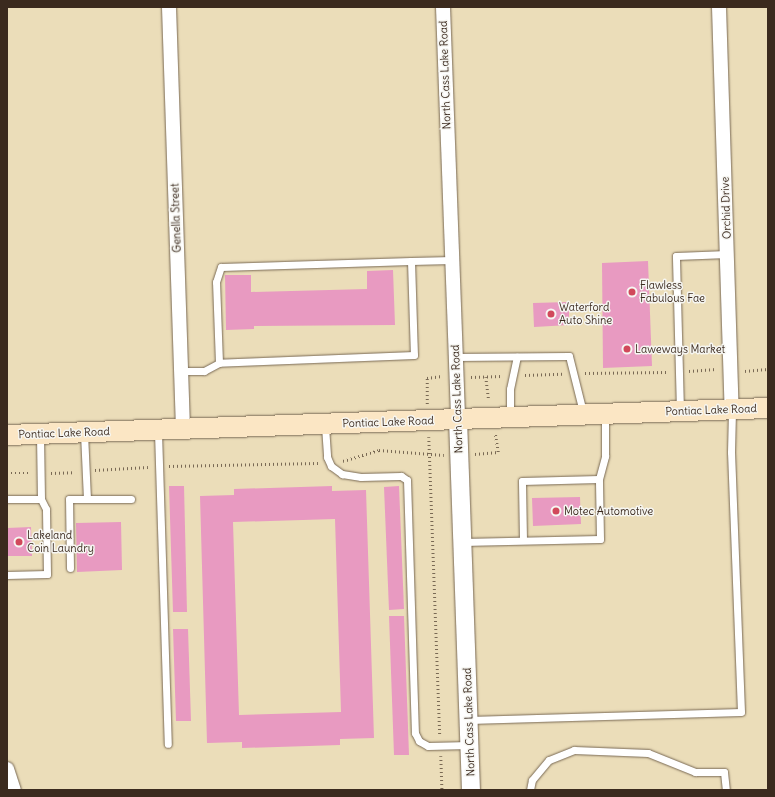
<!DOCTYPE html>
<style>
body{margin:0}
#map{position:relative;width:775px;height:797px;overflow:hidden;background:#ebddb9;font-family:Delius,sans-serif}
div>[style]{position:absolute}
.building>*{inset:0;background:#e89ac1}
.path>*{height:2.5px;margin-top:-1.25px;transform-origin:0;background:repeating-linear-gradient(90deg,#796954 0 1px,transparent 0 4px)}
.roads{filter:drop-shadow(0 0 1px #796954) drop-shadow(0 0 1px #796954)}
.service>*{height:7px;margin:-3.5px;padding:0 3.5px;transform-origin:3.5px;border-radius:3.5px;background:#fff}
.minor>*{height:14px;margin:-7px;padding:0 7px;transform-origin:7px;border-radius:7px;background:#fff}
.tertiary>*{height:18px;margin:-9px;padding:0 9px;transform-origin:9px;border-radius:9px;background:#fff}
.secondary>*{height:20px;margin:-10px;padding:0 10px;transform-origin:10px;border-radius:10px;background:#fbe6c4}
.dots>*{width:11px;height:11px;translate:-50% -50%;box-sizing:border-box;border:2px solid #f6f6f2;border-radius:50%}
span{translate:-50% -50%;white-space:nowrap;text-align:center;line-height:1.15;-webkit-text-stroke:3px #f6f6f2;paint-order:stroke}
.street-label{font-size:11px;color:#3b2a1e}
.poi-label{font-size:11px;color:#3b2a1e}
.left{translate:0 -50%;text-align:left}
.frame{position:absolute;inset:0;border:8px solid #3b2a1e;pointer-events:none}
</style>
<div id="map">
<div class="building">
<div style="clip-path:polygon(648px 261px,652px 366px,603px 368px,602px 263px)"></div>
<div style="clip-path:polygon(393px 270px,395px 325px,254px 326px,254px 329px,226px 330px,225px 275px,251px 275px,251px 292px,367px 289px,367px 271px)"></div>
<div style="clip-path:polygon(569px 302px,569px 325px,534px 327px,533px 303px)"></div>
<div style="clip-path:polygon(169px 486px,184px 486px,187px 612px,173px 612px)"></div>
<div style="clip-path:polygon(evenodd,332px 486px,332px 491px,366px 490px,374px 738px,340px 739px,340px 745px,242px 748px,242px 742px,207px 743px,200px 496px,234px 495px,234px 489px,332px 486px,335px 519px,341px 712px,239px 715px,233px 522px,335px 519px)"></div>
<div style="clip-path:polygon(399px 486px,404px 609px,389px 610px,384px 487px)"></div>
<div style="clip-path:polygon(580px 497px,581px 524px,533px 526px,532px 498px)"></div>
<div style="clip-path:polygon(121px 522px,122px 570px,77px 572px,76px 523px)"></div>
<div style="clip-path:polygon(31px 527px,32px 556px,7px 556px,7px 528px)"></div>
<div style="clip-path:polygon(389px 616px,404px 616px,409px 755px,394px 755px)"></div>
<div style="clip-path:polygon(173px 629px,188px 629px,191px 721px,176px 721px)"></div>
</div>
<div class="path">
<div style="left:689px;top:371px;width:27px;rotate:-4deg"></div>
<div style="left:745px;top:371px;width:23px;rotate:-5deg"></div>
<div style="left:585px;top:373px;width:83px;rotate:-0.7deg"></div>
<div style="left:525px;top:375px;width:37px;rotate:-2deg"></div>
<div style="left:471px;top:377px;width:31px;rotate:-2deg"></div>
<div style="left:486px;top:377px;width:23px;rotate:83deg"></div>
<div style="left:427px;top:404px;width:26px;rotate:-90deg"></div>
<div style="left:427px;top:378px;width:15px;rotate:-8deg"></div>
<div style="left:429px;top:437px;width:298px;rotate:87.9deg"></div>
<div style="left:475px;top:454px;width:23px;rotate:-5deg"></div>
<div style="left:498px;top:452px;width:18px;rotate:-99deg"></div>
<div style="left:343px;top:461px;width:38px;rotate:-17deg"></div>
<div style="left:379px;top:450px;width:65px;rotate:4.4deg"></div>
<div style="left:169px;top:466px;width:149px;rotate:-1.2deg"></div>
<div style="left:95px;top:470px;width:53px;rotate:-3.2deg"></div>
<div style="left:7px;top:473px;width:23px"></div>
<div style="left:51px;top:473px;width:23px;rotate:-2deg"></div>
<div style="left:441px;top:756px;width:34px;rotate:88deg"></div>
</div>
<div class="roads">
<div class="service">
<div style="left:411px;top:261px;width:94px;rotate:88.2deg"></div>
<div style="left:414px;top:355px;width:195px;rotate:177.7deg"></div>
<div style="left:219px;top:363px;width:81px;rotate:-92.1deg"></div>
<div style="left:216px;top:282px;width:16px;rotate:-72deg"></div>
<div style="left:221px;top:267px;width:190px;rotate:-1.8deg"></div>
<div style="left:411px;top:261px;width:41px;rotate:-1.4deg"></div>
<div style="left:455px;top:357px;width:114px;rotate:-0.5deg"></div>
<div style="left:569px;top:356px;width:58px;rotate:76deg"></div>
<div style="left:181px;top:371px;width:23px"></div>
<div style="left:204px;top:371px;width:17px;rotate:-28deg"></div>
<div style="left:680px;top:411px;width:155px;rotate:-91.5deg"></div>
<div style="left:676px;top:256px;width:51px;rotate:-2.2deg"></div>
<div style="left:510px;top:416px;width:27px;rotate:-90deg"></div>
<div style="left:510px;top:389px;width:33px;rotate:-78deg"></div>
<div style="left:325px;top:426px;width:31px;rotate:86deg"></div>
<div style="left:327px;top:457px;width:10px;rotate:66deg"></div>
<div style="left:331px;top:466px;width:14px;rotate:36deg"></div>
<div style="left:342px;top:474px;width:19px;rotate:9deg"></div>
<div style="left:361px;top:477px;width:40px;rotate:-1.4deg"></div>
<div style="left:401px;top:476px;width:7px;rotate:34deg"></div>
<div style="left:407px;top:480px;width:253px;rotate:88.2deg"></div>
<div style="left:415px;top:733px;width:9px;rotate:63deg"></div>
<div style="left:419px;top:741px;width:10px;rotate:29deg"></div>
<div style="left:428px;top:746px;width:41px;rotate:-1.4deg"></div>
<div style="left:158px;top:432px;width:312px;rotate:88.2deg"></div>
<div style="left:84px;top:433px;width:66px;rotate:87.4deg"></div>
<div style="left:7px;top:499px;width:34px"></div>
<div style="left:523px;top:540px;width:59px;rotate:-91deg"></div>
<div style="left:522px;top:481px;width:77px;rotate:-1.5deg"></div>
<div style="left:462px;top:542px;width:138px;rotate:-1.2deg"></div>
<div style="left:600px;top:539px;width:60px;rotate:-91deg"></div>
<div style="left:599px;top:479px;width:24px;rotate:-75deg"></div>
<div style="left:605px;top:456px;width:40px;rotate:-90deg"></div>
<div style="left:70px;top:568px;width:69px;rotate:-90.8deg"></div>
<div style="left:69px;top:499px;width:62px"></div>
<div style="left:7px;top:575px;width:40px;rotate:-1.4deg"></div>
<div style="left:47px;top:574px;width:65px;rotate:-90.9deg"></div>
<div style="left:46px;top:509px;width:11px;rotate:-117deg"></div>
<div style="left:41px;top:499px;width:63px;rotate:-90.9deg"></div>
<div style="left:469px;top:720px;width:272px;rotate:-1.7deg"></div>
<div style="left:741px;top:712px;width:260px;rotate:-92.2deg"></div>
<div style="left:731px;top:452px;width:42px;rotate:-88.6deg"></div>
<div style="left:530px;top:790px;width:10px;rotate:-79deg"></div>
<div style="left:532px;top:780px;width:26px;rotate:-50deg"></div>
<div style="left:549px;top:760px;width:27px;rotate:-22deg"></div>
<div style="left:574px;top:750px;width:74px;rotate:2.3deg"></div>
<div style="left:648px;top:753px;width:51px;rotate:22deg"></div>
<div style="left:695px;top:772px;width:29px"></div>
<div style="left:724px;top:772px;width:18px;rotate:84deg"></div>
</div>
<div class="minor">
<div style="left:169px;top:7px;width:421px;rotate:88.1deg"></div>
<div style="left:443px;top:7px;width:412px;rotate:87.9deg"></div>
<div style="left:719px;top:7px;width:403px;rotate:88.2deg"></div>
<div style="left:7px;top:769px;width:22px;rotate:72deg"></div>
</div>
<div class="tertiary">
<div style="left:458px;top:419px;width:371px;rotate:88deg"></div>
</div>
<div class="secondary">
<div style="left:7px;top:435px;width:761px;rotate:-2.03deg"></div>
</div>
</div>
<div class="dots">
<div style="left:632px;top:292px;background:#d1495b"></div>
<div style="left:551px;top:314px;background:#d1495b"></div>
<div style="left:627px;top:349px;background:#d1495b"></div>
<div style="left:556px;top:511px;background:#d1495b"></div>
<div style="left:19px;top:542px;background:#d1495b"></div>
</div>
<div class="street-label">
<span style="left:445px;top:75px;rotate:-92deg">North Cass Lake Road</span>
<span style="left:726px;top:208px;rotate:-92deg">Orchid Drive</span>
<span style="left:176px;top:218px;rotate:-92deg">Genella Street</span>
<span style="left:457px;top:399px;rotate:-92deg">North Cass Lake Road</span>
<span style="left:711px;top:410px;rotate:-2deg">Pontiac Lake Road</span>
<span style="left:388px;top:422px;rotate:-2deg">Pontiac Lake Road</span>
<span style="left:64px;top:433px;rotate:-2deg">Pontiac Lake Road</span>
<span style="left:469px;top:722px;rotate:-92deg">North Cass Lake Road</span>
</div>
<div class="poi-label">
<span class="left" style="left:640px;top:292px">Flawless<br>Fabulous Fae</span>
<span class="left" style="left:559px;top:314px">Waterford<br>Auto Shine</span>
<span class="left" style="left:635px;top:349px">Laweways Market</span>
<span class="left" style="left:564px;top:511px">Motec Automotive</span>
<span class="left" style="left:27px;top:542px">Lakeland<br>Coin Laundry</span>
</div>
<div class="frame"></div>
</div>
